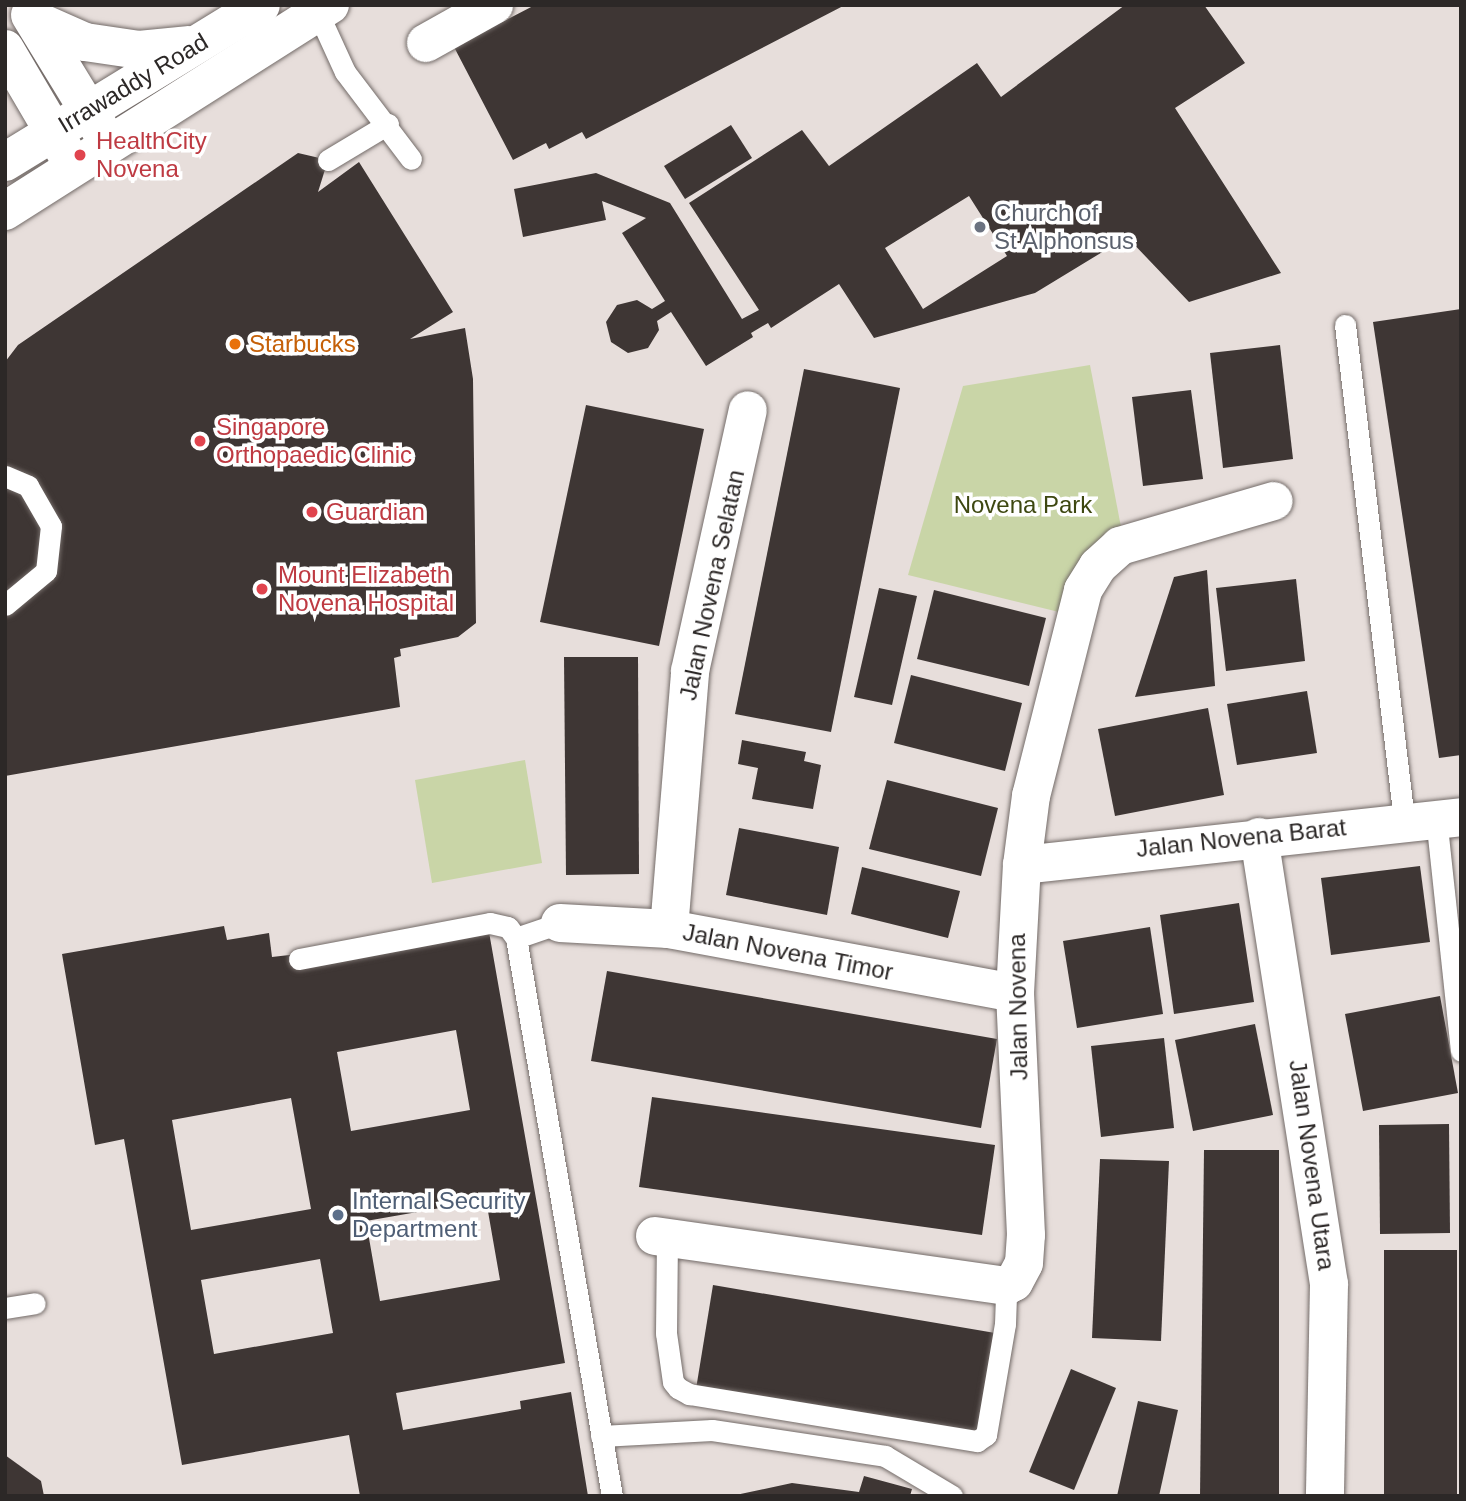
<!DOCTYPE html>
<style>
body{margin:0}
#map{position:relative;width:1466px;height:1501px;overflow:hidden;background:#e7dedb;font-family:Arial,sans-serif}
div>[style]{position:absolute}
.green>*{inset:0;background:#c9d5a7}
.building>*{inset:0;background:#3e3634}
.roads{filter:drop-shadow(0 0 2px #736b68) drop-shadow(0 0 2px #736b68)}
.service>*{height:21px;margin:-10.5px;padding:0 10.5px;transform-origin:10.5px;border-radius:10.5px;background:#fff}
.minor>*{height:38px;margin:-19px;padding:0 19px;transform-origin:19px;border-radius:19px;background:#fff}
.tertiary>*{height:38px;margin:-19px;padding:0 19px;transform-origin:19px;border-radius:19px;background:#fff}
.dots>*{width:19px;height:19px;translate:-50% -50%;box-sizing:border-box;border:4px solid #fff;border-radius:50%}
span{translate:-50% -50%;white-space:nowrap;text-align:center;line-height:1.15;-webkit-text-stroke:7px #fff;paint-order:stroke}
.street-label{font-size:24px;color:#2c2827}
.health-label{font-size:24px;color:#be3a42}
.left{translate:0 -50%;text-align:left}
.worship-label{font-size:24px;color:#5b616d}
.food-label{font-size:24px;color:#c56008}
.park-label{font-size:24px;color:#3d4710}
.service-label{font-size:24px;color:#4e5e75}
.frame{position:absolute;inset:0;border:7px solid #2c2827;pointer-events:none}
</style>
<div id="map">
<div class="green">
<div style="clip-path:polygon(1090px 365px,1121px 527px,1059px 612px,908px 575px,963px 386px)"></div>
<div style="clip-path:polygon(525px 760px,542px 863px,432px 883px,415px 780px)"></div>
</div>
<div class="building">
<div style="clip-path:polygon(535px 5px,845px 5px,586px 139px,582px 132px,549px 149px,546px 143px,513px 160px,454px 47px)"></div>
<div style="clip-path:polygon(evenodd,1125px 5px,1204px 5px,1245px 63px,1175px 108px,1281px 273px,1189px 302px,1127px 237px,1035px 293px,874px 338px,839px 284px,771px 328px,768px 323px,751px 333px,753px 337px,706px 366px,671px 312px,657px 321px,659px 330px,648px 348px,628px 353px,611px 342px,606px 322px,617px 305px,637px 300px,652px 309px,665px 301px,622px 233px,646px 218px,602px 201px,606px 220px,523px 237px,514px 189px,596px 173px,670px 203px,742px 319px,759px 310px,689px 203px,802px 130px,829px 166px,977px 63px,1001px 97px,1125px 5px,969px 196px,1007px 256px,923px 309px,885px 248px,969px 196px)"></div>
<div style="clip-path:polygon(731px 125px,752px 158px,685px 199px,664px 166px)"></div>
<div style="clip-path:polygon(298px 153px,328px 160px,318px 192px,359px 162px,453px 312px,410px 339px,465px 328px,473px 379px,476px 623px,458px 637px,400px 649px,401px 656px,394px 658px,400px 707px,5px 776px,5px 362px,18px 345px)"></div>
<div style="clip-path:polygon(1461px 309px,1461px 755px,1439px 758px,1373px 322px)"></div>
<div style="clip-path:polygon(1280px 345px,1293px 459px,1223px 468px,1210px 353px)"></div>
<div style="clip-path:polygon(804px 369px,900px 388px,831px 732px,735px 714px)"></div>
<div style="clip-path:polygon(1191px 390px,1203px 479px,1143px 486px,1132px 397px)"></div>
<div style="clip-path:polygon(586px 405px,704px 429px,659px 646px,540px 622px)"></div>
<div style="clip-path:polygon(1207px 570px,1215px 686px,1135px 697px,1174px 577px)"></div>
<div style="clip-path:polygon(1296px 579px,1305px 661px,1226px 671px,1216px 588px)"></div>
<div style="clip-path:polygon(879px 588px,917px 596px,892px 705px,854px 697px)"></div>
<div style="clip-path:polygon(934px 590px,1046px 618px,1029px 686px,917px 659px)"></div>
<div style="clip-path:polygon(564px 657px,638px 657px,639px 874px,566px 875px)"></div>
<div style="clip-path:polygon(911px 675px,1022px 703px,1005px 771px,894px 743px)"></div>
<div style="clip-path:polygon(1307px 691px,1317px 753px,1237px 765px,1227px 704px)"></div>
<div style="clip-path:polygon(1208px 708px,1224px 795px,1115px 816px,1098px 729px)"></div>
<div style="clip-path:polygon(742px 740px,806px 752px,804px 761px,821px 765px,813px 809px,752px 799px,758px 768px,738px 764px)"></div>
<div style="clip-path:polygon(887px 780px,998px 808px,981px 876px,869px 849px)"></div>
<div style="clip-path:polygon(739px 828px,839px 847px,827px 915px,726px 895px)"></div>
<div style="clip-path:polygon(1420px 866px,1430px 942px,1331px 955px,1321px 878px)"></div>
<div style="clip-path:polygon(862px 867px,960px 891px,948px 938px,851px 914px)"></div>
<div style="clip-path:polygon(1239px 903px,1254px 1002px,1174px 1014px,1160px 915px)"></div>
<div style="clip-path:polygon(evenodd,224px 926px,227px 940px,269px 933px,272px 957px,489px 932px,565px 1363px,396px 1393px,403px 1430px,521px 1409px,520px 1401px,571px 1392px,588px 1496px,360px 1496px,349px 1435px,182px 1465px,124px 1139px,95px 1145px,62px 954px,224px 926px,456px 1030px,470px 1110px,351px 1131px,337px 1052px,456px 1030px,224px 926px,291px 1098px,311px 1209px,191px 1230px,172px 1120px,291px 1098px,224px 926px,486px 1200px,500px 1280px,380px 1301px,366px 1221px,486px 1200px,224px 926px,320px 1259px,333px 1333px,214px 1354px,201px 1280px,320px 1259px)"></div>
<div style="clip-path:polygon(1150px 927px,1163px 1014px,1077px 1028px,1063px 941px)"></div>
<div style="clip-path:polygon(607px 971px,997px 1039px,981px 1128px,591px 1061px)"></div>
<div style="clip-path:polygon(1440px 996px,1458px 1093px,1363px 1111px,1345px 1014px)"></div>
<div style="clip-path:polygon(1255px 1024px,1273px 1115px,1193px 1131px,1175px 1040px)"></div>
<div style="clip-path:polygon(1164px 1038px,1174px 1128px,1101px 1137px,1091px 1046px)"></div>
<div style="clip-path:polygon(652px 1097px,995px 1145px,982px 1235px,639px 1187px)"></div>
<div style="clip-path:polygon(1449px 1124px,1450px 1233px,1380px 1234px,1379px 1125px)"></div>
<div style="clip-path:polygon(1204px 1150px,1279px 1150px,1279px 1496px,1200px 1496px)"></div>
<div style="clip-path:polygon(1100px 1159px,1169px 1161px,1161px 1341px,1092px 1338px)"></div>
<div style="clip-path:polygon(1384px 1250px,1457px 1250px,1457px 1496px,1384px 1496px)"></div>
<div style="clip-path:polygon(713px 1285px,1001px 1334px,983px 1437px,696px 1389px)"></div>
<div style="clip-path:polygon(1071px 1369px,1116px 1388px,1074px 1490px,1029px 1472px)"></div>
<div style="clip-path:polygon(1138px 1401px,1178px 1410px,1159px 1496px,1117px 1496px)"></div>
<div style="clip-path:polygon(5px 1455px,41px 1481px,44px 1496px,5px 1496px)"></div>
<div style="clip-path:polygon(864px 1476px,912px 1489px,910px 1496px,731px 1496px,792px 1483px,859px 1492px)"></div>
</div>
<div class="roads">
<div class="service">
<div style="left:318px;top:13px;width:65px;rotate:65.4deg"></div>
<div style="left:345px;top:72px;width:109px;rotate:52.8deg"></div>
<div style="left:328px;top:160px;width:70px;rotate:-31deg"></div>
<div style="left:1345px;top:325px;width:499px;rotate:83.2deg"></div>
<div style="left:5px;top:476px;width:25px;rotate:23deg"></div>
<div style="left:28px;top:486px;width:46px;rotate:60.1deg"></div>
<div style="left:51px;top:526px;width:45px;rotate:96.3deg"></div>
<div style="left:46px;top:571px;width:53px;rotate:140.3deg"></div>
<div style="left:1436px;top:817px;width:235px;rotate:83.9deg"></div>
<div style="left:516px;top:938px;width:46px;rotate:-18.8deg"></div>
<div style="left:299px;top:959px;width:194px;rotate:-10.7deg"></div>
<div style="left:490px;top:923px;width:18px;rotate:13deg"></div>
<div style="left:508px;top:927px;width:14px;rotate:54deg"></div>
<div style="left:516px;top:938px;width:566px;rotate:80.24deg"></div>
<div style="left:667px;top:1238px;width:95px;rotate:90.6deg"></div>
<div style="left:666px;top:1333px;width:49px;rotate:81.9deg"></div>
<div style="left:673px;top:1382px;width:8px;rotate:50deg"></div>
<div style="left:678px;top:1388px;width:13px;rotate:29deg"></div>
<div style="left:689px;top:1394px;width:292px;rotate:9.3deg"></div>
<div style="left:977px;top:1441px;width:11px;rotate:-34deg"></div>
<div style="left:986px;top:1435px;width:113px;rotate:-80.3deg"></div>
<div style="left:1005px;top:1324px;width:38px;rotate:-88deg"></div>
<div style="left:5px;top:1308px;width:30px;rotate:-9deg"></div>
<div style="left:601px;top:1436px;width:111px;rotate:-3.1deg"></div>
<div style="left:712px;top:1430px;width:175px;rotate:8.5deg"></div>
<div style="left:885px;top:1456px;width:78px;rotate:30.8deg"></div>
</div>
<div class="minor">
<div style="left:426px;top:43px;width:78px;rotate:-29.2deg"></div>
<div style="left:1259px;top:837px;width:452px;rotate:81.1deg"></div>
<div style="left:1329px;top:1284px;width:212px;rotate:91.1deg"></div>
<div style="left:1022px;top:865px;width:442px;rotate:-6.2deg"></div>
<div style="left:560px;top:923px;width:109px;rotate:3.2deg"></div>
<div style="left:669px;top:929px;width:352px;rotate:10.5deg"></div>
<div style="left:669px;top:929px;width:259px;rotate:-85.3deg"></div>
<div style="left:690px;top:671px;width:267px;rotate:-77.5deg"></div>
<div style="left:655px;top:1236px;width:355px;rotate:8.1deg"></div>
<div style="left:1006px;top:1286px;width:9px;rotate:-27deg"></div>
<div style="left:1014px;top:1282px;width:21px;rotate:-62deg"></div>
<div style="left:1024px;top:1263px;width:28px;rotate:-86deg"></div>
<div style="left:1026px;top:1235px;width:242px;rotate:-92.6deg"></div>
<div style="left:1015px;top:993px;width:128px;rotate:-86.9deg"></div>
<div style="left:1022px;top:865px;width:70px;rotate:-82.6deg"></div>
<div style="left:1031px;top:796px;width:212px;rotate:-75.8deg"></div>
<div style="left:1083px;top:590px;width:28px;rotate:-58deg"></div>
<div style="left:1098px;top:566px;width:30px;rotate:-42deg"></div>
<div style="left:1120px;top:546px;width:160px;rotate:-16.3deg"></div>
</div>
<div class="tertiary">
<div style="left:30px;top:15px;width:136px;rotate:58.5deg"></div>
<div style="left:35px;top:20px;width:55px;rotate:23.7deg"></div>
<div style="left:85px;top:42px;width:55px;rotate:8.4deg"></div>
<div style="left:139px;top:50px;width:49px;rotate:-5.8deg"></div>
<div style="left:5px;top:49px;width:121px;rotate:59.6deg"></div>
<div style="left:5px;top:162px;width:300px;rotate:-31.5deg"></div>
<div style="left:5px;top:211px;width:385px;rotate:-32.4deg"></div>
</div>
</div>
<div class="dots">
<div style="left:80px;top:155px;background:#e0444e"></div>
<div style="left:980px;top:227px;background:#6b7280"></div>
<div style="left:235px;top:344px;background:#e8710a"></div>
<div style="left:200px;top:441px;background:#e0444e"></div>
<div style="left:312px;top:512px;background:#e0444e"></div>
<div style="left:262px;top:589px;background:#e0444e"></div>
<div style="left:338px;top:1215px;background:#5c6f8a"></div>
</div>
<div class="street-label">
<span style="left:133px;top:83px;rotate:-31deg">Irrawaddy Road</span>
<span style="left:712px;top:585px;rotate:-78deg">Jalan Novena Selatan</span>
<span style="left:1241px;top:838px;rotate:-6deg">Jalan Novena Barat</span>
<span style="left:788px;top:952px;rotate:11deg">Jalan Novena Timor</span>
<span style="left:1018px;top:1007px;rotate:-91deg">Jalan Novena</span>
<span style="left:1312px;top:1165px;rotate:82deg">Jalan Novena Utara</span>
</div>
<div class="health-label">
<span class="left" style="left:96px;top:155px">HealthCity<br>Novena</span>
<span class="left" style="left:216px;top:441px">Singapore<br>Orthopaedic Clinic</span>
<span class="left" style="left:326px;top:512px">Guardian</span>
<span class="left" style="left:278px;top:589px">Mount Elizabeth<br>Novena Hospital</span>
</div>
<div class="worship-label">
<span class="left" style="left:994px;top:227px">Church of<br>St Alphonsus</span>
</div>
<div class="food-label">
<span class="left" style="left:249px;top:344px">Starbucks</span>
</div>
<div class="park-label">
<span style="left:1023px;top:505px">Novena Park</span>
</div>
<div class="service-label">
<span class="left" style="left:352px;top:1215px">Internal Security<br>Department</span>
</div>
<div class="frame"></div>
</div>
